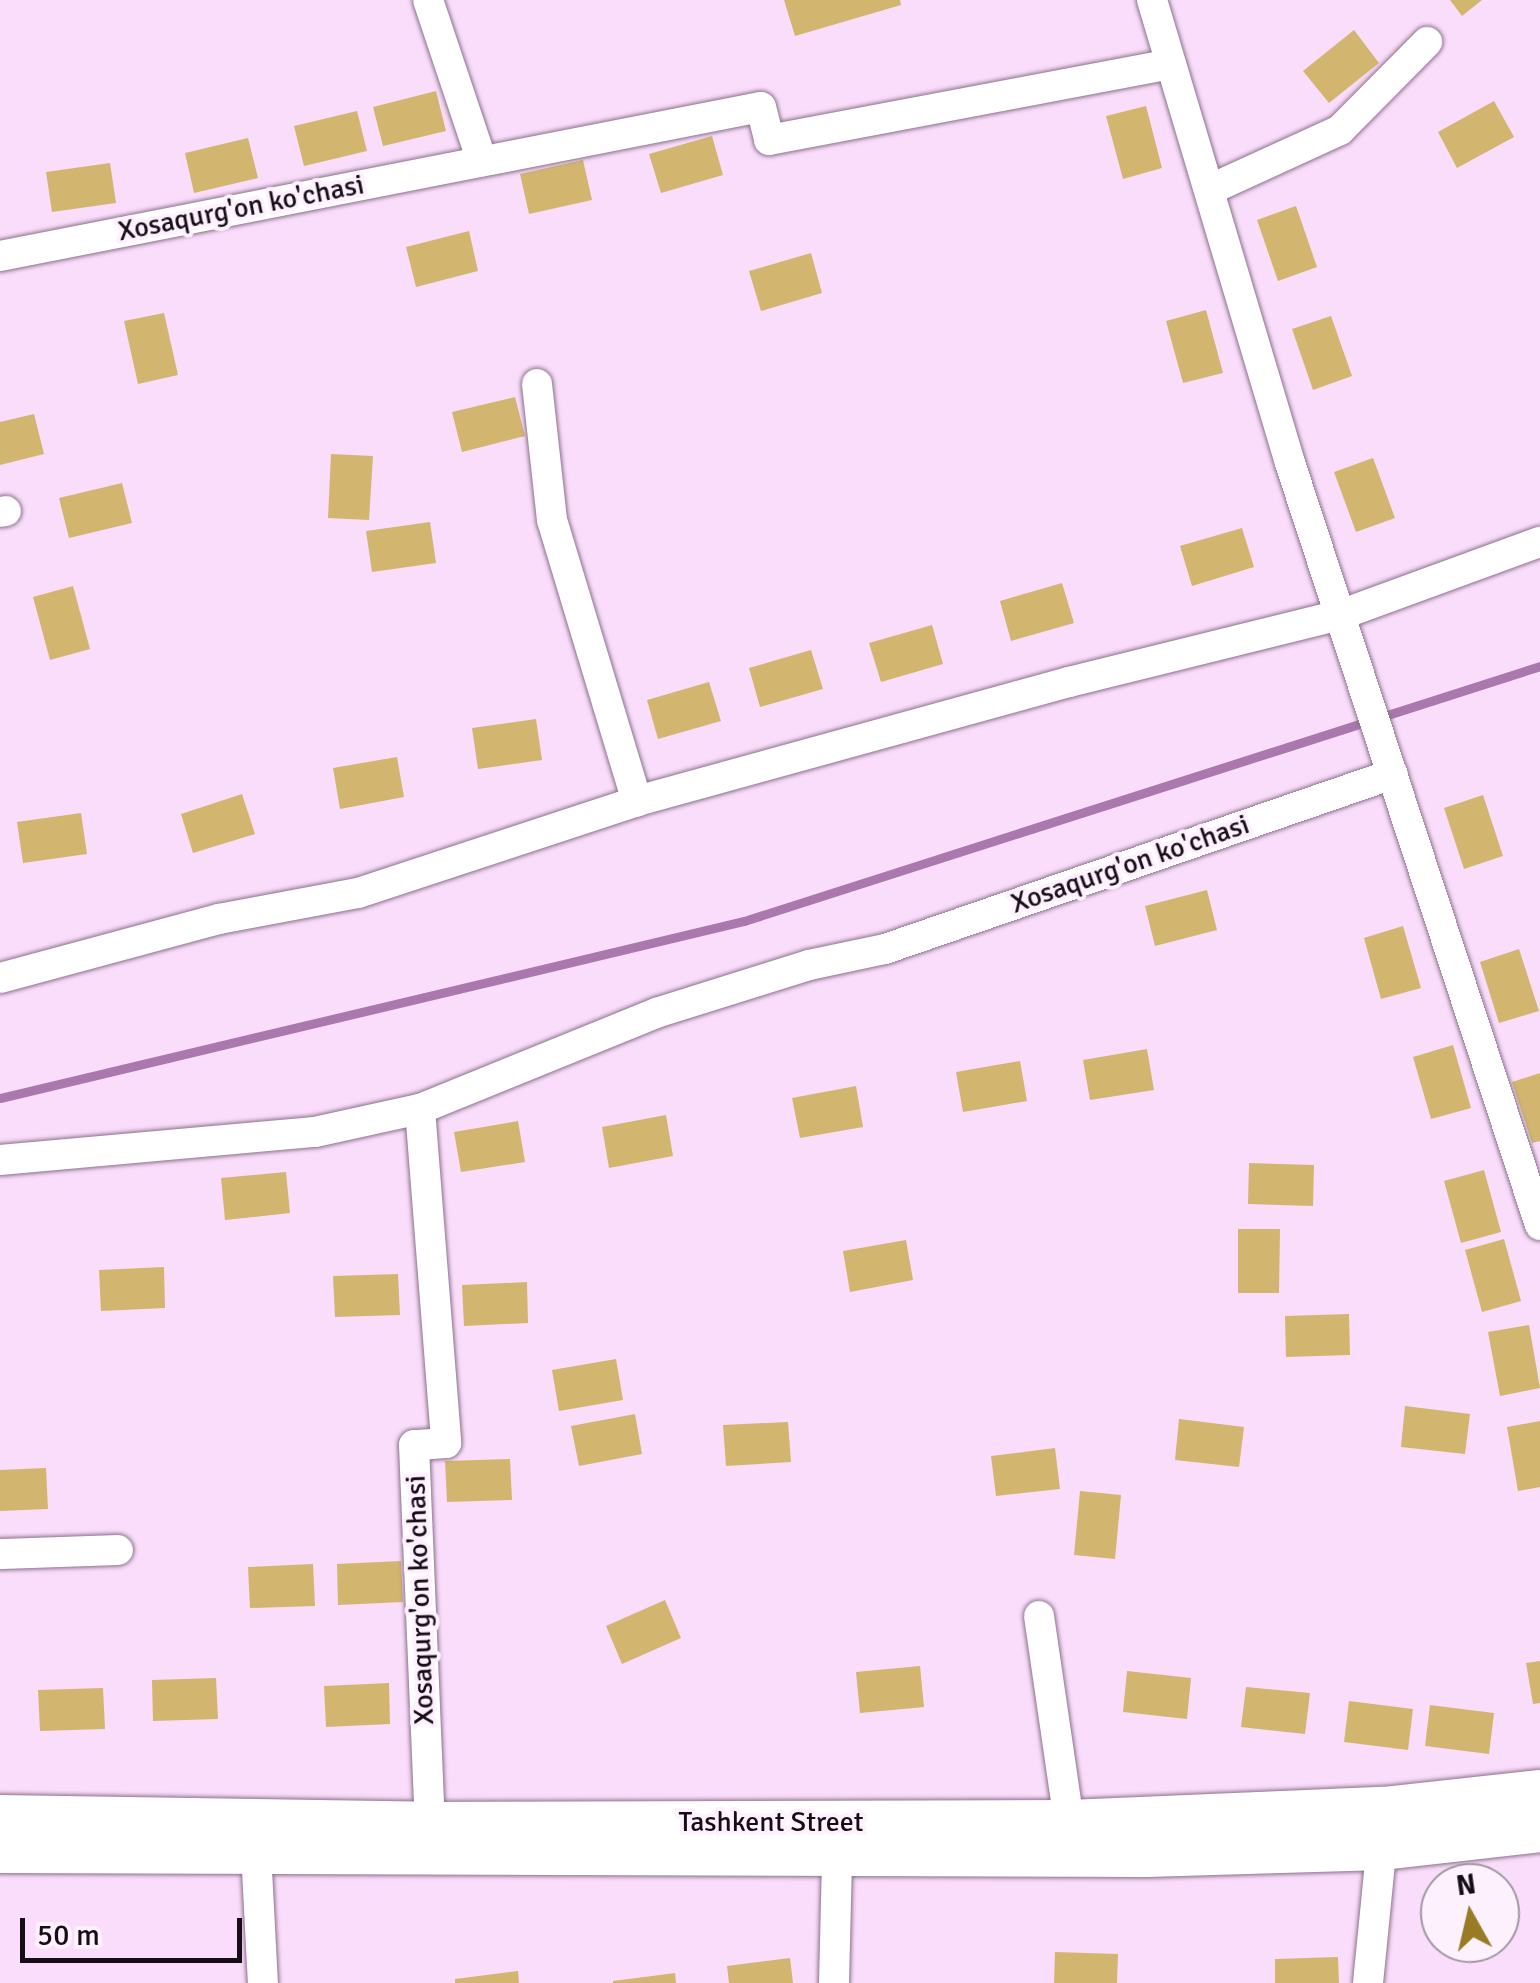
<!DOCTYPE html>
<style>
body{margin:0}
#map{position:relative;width:1540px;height:1983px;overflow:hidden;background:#faddfb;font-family:Signika,sans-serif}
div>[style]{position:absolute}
.stream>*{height:9px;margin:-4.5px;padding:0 4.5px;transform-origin:4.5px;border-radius:4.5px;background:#aa78ac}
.building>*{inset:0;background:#d2b66f}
.roads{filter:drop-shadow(0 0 2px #8b718c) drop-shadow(0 0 2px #8b718c)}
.minor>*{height:30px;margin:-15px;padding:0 15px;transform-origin:15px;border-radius:15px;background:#fff}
.highway>*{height:42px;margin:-21px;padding:0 21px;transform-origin:21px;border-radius:21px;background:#fff}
span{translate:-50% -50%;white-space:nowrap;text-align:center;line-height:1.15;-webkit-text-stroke:8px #fdf1fd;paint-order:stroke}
.street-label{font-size:28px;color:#160d17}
.north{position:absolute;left:1420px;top:1863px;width:100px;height:100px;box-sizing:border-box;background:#fdf1fd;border:2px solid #a196a1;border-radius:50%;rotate:352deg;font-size:28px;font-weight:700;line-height:40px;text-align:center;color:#160d17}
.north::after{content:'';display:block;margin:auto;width:35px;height:45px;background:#997b24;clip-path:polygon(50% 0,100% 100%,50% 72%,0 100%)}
.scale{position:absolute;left:20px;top:1918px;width:222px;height:45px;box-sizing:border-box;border:5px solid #160d17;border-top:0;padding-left:12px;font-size:30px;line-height:35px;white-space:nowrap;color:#160d17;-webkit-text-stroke:8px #fdf1fd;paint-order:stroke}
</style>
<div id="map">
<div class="stream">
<div style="left:0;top:1098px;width:765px;rotate:-13.38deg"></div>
<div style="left:744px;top:921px;width:836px;rotate:-17.76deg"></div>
</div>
<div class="building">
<div style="clip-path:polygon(784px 0,900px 0,901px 5px,795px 36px)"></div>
<div style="clip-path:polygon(1450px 0,1482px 0,1462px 16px)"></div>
<div style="clip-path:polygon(1354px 30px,1379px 63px,1329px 103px,1303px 71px)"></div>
<div style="clip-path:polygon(436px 91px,446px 131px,383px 146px,373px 107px)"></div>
<div style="clip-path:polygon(1494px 101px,1514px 137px,1457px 168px,1438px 132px)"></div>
<div style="clip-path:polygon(1146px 106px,1162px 168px,1123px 179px,1106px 116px)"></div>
<div style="clip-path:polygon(357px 111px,367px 151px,304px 166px,294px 126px)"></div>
<div style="clip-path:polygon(712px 136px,723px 175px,661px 193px,649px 154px)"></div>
<div style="clip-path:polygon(248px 138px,258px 178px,194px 193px,185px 153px)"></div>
<div style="clip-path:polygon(583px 160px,592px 200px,529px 214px,520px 174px)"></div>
<div style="clip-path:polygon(110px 163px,116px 203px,52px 212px,46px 172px)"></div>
<div style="clip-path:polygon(1296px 206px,1317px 267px,1278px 281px,1257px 220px)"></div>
<div style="clip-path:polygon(469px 231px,478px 271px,416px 287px,406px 247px)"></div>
<div style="clip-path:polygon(811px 253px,822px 293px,761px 311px,749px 271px)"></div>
<div style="clip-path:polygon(1206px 310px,1223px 373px,1183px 383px,1166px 321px)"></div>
<div style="clip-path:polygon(164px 313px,178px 375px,138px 384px,124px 321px)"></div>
<div style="clip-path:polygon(1331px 316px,1352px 376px,1313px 390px,1292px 329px)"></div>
<div style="clip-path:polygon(515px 397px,525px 436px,462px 452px,452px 412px)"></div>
<div style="clip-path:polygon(34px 414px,44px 454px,0 465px,0 422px)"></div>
<div style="clip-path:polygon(331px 454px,373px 456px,369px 520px,328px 518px)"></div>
<div style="clip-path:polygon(1373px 458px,1395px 518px,1356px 532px,1334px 472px)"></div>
<div style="clip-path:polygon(122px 483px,132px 523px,69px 538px,59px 498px)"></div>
<div style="clip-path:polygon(430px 522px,436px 563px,372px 572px,366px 531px)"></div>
<div style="clip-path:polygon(1242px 528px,1254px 567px,1192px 586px,1180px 546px)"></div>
<div style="clip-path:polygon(1062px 583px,1074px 623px,1011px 641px,1000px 601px)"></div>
<div style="clip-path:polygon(73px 586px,90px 649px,50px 660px,33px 597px)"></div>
<div style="clip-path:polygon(932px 625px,943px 664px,881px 682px,869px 643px)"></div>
<div style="clip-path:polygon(811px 650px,823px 689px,760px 707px,749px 668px)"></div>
<div style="clip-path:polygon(709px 682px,721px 721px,658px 739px,647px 700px)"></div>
<div style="clip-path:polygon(536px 719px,542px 760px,478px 769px,472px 728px)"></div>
<div style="clip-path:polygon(397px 757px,404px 797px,340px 809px,333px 768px)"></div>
<div style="clip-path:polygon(242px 794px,255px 834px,193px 853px,181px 814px)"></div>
<div style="clip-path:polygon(1483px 795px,1503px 856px,1464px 869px,1444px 808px)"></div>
<div style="clip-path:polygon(81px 813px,87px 854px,23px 863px,17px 822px)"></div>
<div style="clip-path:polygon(1207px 890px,1217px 930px,1155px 946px,1145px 906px)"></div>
<div style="clip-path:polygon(1403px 926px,1421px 988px,1381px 999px,1364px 938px)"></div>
<div style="clip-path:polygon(1519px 949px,1539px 1011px,1499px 1023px,1480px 962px)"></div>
<div style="clip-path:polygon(1453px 1045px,1471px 1108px,1431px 1119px,1413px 1057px)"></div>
<div style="clip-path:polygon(1147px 1049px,1154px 1090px,1090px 1100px,1083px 1060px)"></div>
<div style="clip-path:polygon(1020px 1061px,1027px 1101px,963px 1112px,956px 1072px)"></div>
<div style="clip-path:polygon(1540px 1073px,1540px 1141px,1532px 1143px,1512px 1082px)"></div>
<div style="clip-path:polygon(856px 1086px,863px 1127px,800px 1138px,792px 1098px)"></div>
<div style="clip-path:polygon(666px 1115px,673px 1156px,609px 1168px,602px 1127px)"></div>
<div style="clip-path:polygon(518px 1121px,525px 1162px,461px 1172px,454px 1132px)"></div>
<div style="clip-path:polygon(1249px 1163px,1314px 1165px,1313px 1206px,1248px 1204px)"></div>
<div style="clip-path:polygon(1484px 1170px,1501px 1232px,1461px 1243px,1444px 1181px)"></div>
<div style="clip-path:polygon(286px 1172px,290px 1213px,225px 1220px,221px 1178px)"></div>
<div style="clip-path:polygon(1238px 1229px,1280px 1229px,1279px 1293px,1238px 1293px)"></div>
<div style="clip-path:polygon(1504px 1239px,1521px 1301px,1482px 1312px,1465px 1250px)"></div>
<div style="clip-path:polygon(906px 1240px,913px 1280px,850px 1292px,843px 1251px)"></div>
<div style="clip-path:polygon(164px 1267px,165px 1308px,101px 1311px,99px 1270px)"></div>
<div style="clip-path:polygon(398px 1274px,400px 1315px,335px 1317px,333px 1276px)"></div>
<div style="clip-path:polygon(527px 1282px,528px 1323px,464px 1326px,462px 1285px)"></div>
<div style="clip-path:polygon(1349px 1314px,1350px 1355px,1286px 1357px,1285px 1316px)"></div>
<div style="clip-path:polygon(1529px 1325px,1540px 1388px,1500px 1396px,1488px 1332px)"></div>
<div style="clip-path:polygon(616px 1359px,623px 1400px,559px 1411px,552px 1370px)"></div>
<div style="clip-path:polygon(1405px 1406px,1470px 1414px,1465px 1454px,1401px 1447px)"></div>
<div style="clip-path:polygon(635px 1414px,642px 1454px,579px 1466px,571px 1426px)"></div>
<div style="clip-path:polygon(1179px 1419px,1244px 1427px,1239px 1467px,1175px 1460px)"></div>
<div style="clip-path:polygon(1540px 1421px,1540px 1487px,1518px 1491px,1507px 1427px)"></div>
<div style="clip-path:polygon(788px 1422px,791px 1462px,726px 1466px,723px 1425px)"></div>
<div style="clip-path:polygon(1055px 1448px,1060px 1489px,996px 1496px,991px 1456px)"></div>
<div style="clip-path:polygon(510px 1459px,512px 1500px,447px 1502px,445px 1461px)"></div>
<div style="clip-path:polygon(46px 1468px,48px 1509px,0 1511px,0 1470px)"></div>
<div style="clip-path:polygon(1080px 1491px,1121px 1495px,1115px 1559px,1074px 1555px)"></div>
<div style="clip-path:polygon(401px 1561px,403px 1602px,338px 1605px,337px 1564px)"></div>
<div style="clip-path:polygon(313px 1564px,315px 1606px,250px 1608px,248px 1567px)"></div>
<div style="clip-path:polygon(665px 1600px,681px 1638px,622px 1664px,606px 1626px)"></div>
<div style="clip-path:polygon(1540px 1661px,1540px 1703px,1533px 1704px,1526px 1663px)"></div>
<div style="clip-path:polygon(920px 1666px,924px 1707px,860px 1713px,856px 1672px)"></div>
<div style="clip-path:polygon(1127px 1671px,1191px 1678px,1187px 1719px,1123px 1712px)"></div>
<div style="clip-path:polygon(216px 1678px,218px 1719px,153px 1721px,152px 1680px)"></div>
<div style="clip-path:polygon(389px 1683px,390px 1724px,326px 1727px,324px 1686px)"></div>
<div style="clip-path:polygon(1246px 1687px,1310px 1693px,1305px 1734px,1241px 1727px)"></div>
<div style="clip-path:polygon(103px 1688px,105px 1729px,40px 1731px,38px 1690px)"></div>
<div style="clip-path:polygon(1349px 1701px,1413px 1709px,1408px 1750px,1344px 1742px)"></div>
<div style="clip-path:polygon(1430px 1705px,1494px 1713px,1489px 1754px,1425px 1746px)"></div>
<div style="clip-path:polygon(1055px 1952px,1118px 1954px,1117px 1983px,1054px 1983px)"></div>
<div style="clip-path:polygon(1338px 1957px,1339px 1983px,1275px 1983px,1275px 1959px)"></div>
<div style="clip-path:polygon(790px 1958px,793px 1983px,729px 1983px,727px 1966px)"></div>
<div style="clip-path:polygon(518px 1971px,519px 1983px,455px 1983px,455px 1979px)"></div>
<div style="clip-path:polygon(675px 1973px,676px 1983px,613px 1983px,613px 1981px)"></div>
</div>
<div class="roads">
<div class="minor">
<div style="left:428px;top:0;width:170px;rotate:71.5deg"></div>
<div style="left:1152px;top:0;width:483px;rotate:73.4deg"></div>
<div style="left:1290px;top:463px;width:802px;rotate:71.84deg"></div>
<div style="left:1209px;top:190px;width:144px;rotate:-24.6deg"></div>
<div style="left:1340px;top:130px;width:124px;rotate:-45.3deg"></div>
<div style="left:0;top:256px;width:775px;rotate:-11.08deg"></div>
<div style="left:761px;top:107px;width:34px;rotate:76deg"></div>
<div style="left:769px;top:140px;width:409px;rotate:-10.7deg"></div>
<div style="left:537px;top:384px;width:137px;rotate:83.7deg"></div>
<div style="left:552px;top:520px;width:294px;rotate:73.2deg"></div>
<div style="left:0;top:512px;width:6px;rotate:-9deg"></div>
<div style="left:0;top:978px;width:227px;rotate:-15.1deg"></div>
<div style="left:219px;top:919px;width:141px;rotate:-10.6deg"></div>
<div style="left:358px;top:893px;width:294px;rotate:-18.2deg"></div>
<div style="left:637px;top:801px;width:448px;rotate:-15.4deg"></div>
<div style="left:1069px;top:682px;width:279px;rotate:-13.9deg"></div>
<div style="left:1340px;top:615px;width:213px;rotate:-20.1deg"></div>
<div style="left:420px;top:1109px;width:335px;rotate:85.5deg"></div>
<div style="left:446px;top:1443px;width:32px;rotate:176deg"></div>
<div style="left:414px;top:1445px;width:378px;rotate:87.6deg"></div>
<div style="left:0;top:1160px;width:316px;rotate:-5.1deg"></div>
<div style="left:315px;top:1132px;width:107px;rotate:-12.4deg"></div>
<div style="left:420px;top:1109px;width:255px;rotate:-22.1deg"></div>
<div style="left:656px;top:1013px;width:160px;rotate:-17.4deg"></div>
<div style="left:809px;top:965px;width:78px;rotate:-11.9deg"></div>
<div style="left:885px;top:949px;width:537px;rotate:-19.01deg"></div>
<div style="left:0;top:1554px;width:118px;rotate:-1.9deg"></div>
<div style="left:1039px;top:1616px;width:207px;rotate:81.7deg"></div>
<div style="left:255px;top:1832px;width:151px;rotate:87deg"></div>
<div style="left:834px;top:1983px;width:125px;rotate:-88.6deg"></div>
<div style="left:1368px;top:1983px;width:152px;rotate:-84.3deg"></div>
</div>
<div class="highway">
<div style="left:0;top:1816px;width:430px;rotate:0.9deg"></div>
<div style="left:430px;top:1823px;width:639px;rotate:-0.18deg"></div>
<div style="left:1069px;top:1821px;width:314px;rotate:-2.4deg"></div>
<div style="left:1383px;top:1808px;width:158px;rotate:-6.2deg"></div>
<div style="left:0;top:1852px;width:1146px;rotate:0.2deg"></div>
<div style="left:1146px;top:1856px;width:237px;rotate:-1.7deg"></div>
<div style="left:1383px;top:1849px;width:158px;rotate:-6.5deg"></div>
</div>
</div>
<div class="street-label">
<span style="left:241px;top:208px;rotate:-11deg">Xosaqurg'on ko'chasi</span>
<span style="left:1130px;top:864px;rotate:-19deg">Xosaqurg'on ko'chasi</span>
<span style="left:420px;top:1600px;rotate:-92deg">Xosaqurg'on ko'chasi</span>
<span style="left:771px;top:1822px">Tashkent Street</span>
</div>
<div class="north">N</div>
<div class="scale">50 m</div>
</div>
